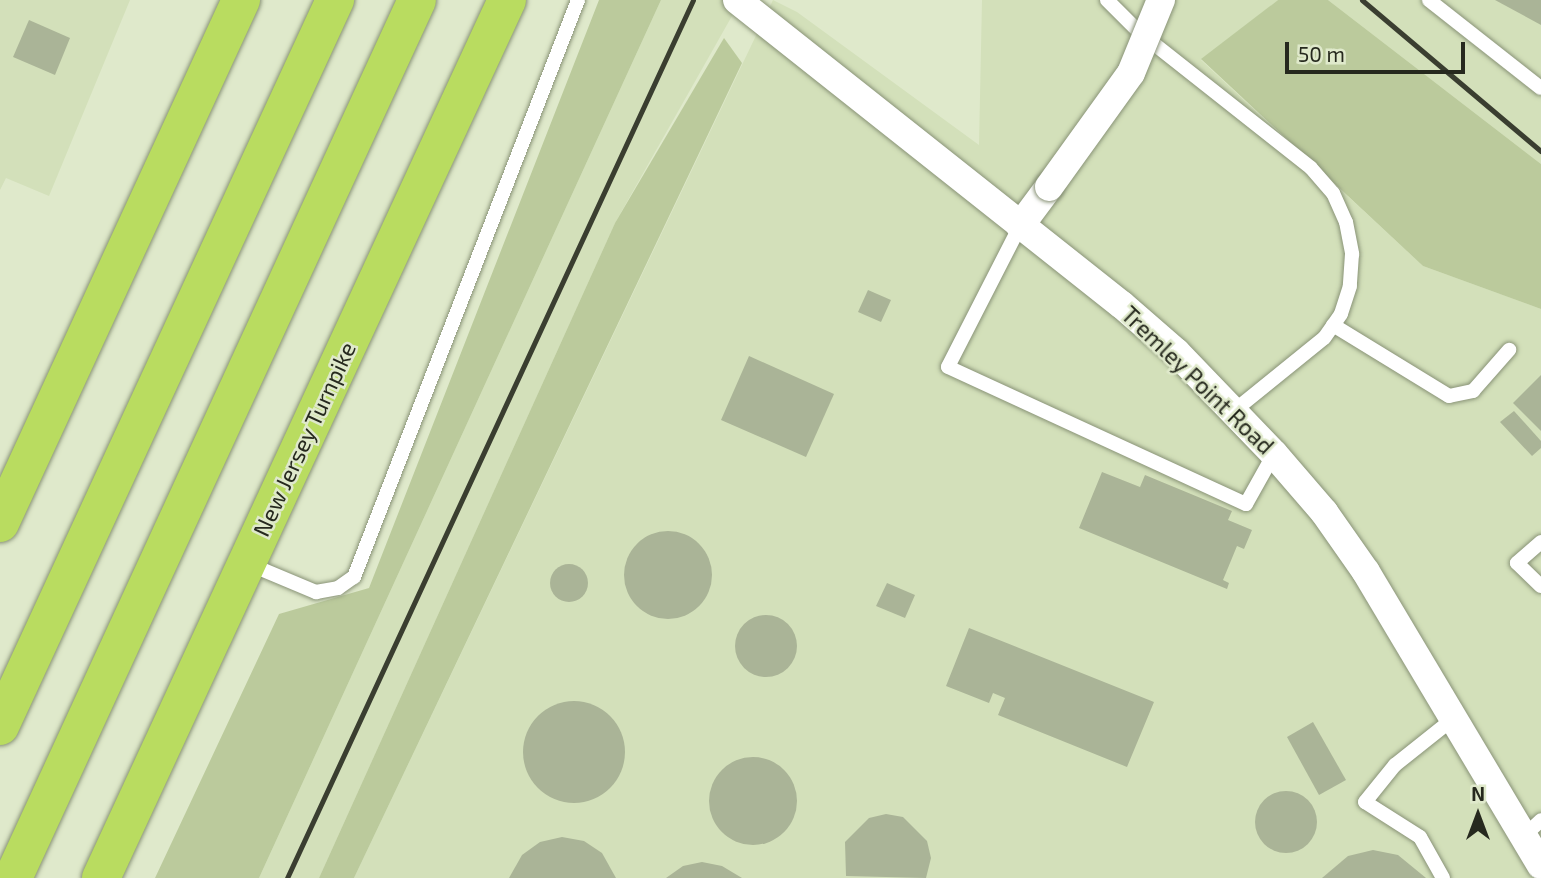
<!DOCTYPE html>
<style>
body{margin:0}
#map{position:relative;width:1541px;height:878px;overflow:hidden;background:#dfe9cb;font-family:"Exo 2",sans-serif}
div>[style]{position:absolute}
.built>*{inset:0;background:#d3e0ba}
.green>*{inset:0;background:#bbca9c}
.building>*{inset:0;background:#aab497}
.round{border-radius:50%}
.roads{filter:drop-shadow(0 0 2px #899377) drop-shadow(0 0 2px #899377)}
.service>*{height:14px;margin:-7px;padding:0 7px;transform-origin:7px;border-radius:7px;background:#fff}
.minor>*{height:28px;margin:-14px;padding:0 14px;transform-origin:14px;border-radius:14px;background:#fff}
.motorway>*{height:38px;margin:-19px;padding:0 19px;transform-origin:19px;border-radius:19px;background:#b9dc60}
.rail>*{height:5px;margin:-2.5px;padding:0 2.5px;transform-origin:2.5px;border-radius:2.5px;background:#3a3e30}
.bridges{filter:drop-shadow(0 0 2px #899377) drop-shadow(0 0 2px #899377)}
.minor-bridge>*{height:28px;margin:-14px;padding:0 14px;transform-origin:14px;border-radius:14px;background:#fff}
span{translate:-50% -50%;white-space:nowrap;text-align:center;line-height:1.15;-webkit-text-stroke:5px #dfe9cb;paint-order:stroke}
.street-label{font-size:23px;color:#26291e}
.north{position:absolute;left:1443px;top:780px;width:70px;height:70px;-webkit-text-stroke:5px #dfe9cb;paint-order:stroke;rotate:0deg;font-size:19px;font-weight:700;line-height:28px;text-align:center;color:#26291e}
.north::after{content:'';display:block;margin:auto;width:24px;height:32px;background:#26291e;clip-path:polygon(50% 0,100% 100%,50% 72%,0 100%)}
.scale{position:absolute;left:1285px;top:42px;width:180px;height:32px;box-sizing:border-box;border:4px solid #26291e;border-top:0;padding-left:9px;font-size:21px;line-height:24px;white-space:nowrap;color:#26291e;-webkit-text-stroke:5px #dfe9cb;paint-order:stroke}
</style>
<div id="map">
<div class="built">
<div style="clip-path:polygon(0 0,130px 0,49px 196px,6px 178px,0 190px)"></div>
<div style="clip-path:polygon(661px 0,741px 0,615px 223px,319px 878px,259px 878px)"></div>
<div style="clip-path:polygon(773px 0,797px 12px,979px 145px,982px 0,1278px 0,1201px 60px,1423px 266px,1541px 309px,1541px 878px,354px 878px)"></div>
<div style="clip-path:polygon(1328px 0,1541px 0,1541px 164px)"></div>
</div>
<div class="green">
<div style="clip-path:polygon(599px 0,661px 0,259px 878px,155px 878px,279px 614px,369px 588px)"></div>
<div style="clip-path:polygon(1278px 0,1328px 0,1541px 164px,1541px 309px,1423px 266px,1201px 59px)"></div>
<div style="clip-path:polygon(724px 38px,742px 63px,354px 878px,319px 878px,615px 223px)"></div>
</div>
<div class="building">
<div style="clip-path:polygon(1495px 0,1541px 0,1541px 25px)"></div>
<div style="clip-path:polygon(29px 20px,70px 38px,55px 75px,13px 57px)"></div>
<div style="clip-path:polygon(868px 290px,891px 300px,881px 322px,858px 312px)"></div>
<div style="clip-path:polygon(749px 356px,834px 394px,806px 457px,721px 420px)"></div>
<div style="clip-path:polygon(1541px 375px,1541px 431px,1513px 403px)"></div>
<div style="clip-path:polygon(1514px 411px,1541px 441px,1541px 448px,1532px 456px,1500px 422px)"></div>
<div style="clip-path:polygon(1102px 472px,1140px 487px,1145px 475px,1232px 511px,1228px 520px,1252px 530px,1244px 549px,1237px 546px,1223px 580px,1229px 583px,1227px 589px,1079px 528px)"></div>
<div class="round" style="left:624px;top:531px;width:88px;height:88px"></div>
<div class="round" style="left:550px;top:564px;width:38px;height:38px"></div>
<div style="clip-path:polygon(887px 583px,915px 595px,905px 618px,876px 606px)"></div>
<div class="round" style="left:735px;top:615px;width:62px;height:62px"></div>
<div style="clip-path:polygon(969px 628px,1154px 702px,1127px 767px,998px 715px,1005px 698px,993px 693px,989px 703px,946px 686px)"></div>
<div class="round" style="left:523px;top:701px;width:102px;height:102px"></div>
<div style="clip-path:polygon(1313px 722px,1346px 780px,1319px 795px,1287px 737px)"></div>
<div class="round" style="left:709px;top:757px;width:88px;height:88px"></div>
<div class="round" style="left:1255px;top:791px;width:62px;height:62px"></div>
<div style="clip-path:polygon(886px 814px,903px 817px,927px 841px,931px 858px,926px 878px,846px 876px,845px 842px,869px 818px)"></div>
<div style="clip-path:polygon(562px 837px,584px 841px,602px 853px,616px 878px,509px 878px,522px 855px,540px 842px)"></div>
<div style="clip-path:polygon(1373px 850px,1398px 855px,1426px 878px,1322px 878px,1348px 856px)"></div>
<div style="clip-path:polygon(702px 862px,722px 866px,742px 878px,666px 878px,683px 866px)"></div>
</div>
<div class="roads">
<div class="service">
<div style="left:1107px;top:0;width:45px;rotate:45deg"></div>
<div style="left:1139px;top:32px;width:219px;rotate:38.3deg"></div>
<div style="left:1311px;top:168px;width:33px;rotate:49deg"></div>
<div style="left:1333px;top:193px;width:32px;rotate:66deg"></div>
<div style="left:1346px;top:222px;width:33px;rotate:79deg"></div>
<div style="left:1352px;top:254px;width:32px;rotate:94deg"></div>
<div style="left:1350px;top:286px;width:29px;rotate:108deg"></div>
<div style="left:1341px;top:314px;width:29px;rotate:125deg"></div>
<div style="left:1324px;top:338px;width:116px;rotate:141deg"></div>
<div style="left:1429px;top:0;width:142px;rotate:38.2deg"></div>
<div style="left:1020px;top:226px;width:158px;rotate:117.1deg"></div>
<div style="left:948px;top:367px;width:328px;rotate:24.7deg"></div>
<div style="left:1246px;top:504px;width:57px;rotate:-60.8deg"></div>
<div style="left:1333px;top:325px;width:136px;rotate:31.5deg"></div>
<div style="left:1449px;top:396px;width:25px;rotate:-12deg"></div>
<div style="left:1473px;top:391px;width:55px;rotate:-48.7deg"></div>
<div style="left:1541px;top:542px;width:32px;rotate:139deg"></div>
<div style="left:1517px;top:563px;width:33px;rotate:44deg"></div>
<div style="left:249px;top:564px;width:73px;rotate:22.7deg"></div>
<div style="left:316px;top:592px;width:22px;rotate:-10deg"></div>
<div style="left:338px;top:588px;width:19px;rotate:-35deg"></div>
<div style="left:354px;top:577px;width:619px;rotate:-68.78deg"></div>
<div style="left:1524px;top:836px;width:23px;rotate:-43deg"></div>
<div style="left:1443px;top:878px;width:47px;rotate:-119.3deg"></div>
<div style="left:1420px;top:837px;width:65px;rotate:-147.5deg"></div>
<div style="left:1365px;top:802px;width:48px;rotate:-51deg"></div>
<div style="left:1395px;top:765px;width:75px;rotate:-38.5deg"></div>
</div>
<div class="minor">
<div style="left:737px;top:0;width:491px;rotate:38.4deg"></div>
<div style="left:1122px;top:305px;width:72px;rotate:41deg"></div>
<div style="left:1176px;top:352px;width:141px;rotate:46.1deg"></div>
<div style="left:1274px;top:454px;width:77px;rotate:49.2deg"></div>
<div style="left:1324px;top:512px;width:73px;rotate:55deg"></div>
<div style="left:1366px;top:572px;width:341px;rotate:59.2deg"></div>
<div style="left:1020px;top:226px;width:49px;rotate:-53.4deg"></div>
</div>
<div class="motorway">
<div style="left:0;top:523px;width:576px;rotate:-65.26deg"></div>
<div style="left:0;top:726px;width:800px;rotate:-65.23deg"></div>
<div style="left:13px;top:878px;width:966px;rotate:-65.29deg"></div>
<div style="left:101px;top:878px;width:967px;rotate:-65.18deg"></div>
</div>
</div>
<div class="rail">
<div style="left:1362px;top:0;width:234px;rotate:40.2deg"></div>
<div style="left:287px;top:878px;width:967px;rotate:-65.18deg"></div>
</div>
<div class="bridges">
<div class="minor-bridge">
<div style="left:1049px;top:187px;width:140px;rotate:-54.3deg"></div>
<div style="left:1131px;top:73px;width:79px;rotate:-67.7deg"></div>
</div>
</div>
<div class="street-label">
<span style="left:1198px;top:380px;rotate:44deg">Tremley Point Road</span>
<span style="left:304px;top:439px;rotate:-65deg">New Jersey Turnpike</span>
</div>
<div class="north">N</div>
<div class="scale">50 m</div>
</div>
